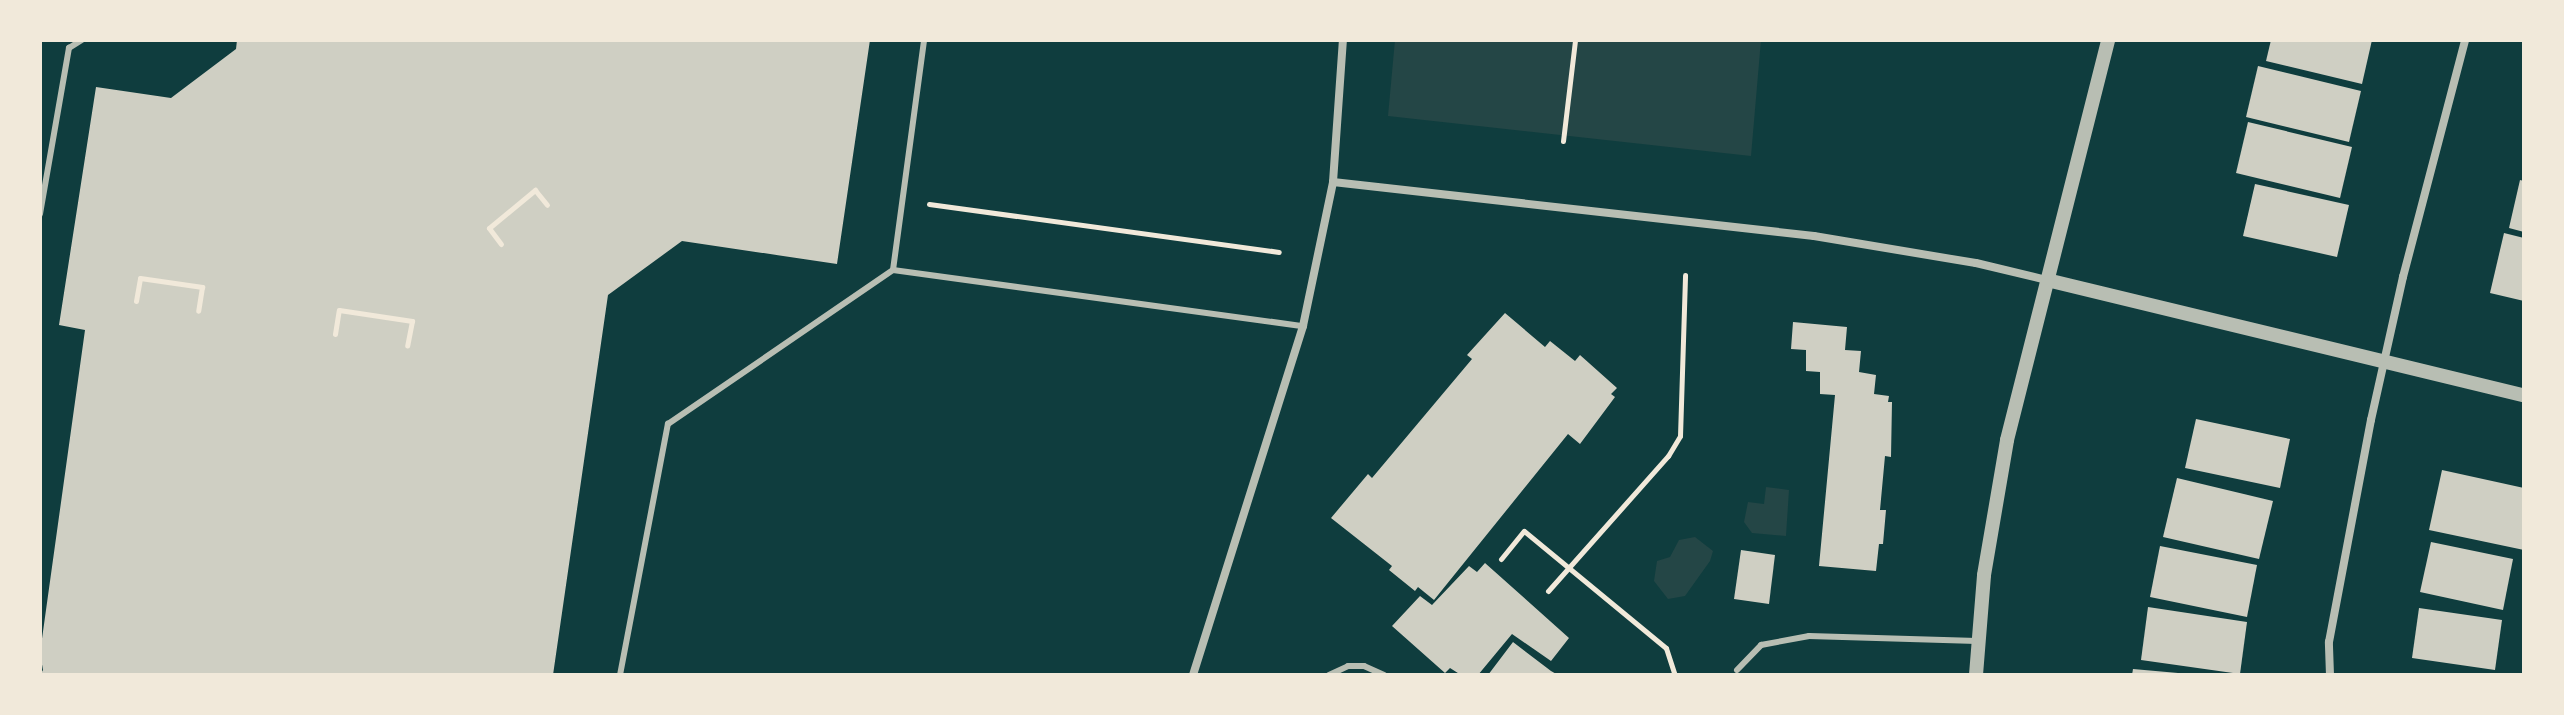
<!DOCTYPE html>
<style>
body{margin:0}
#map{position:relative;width:2564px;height:715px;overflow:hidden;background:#0f3d3e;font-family:Montserrat,sans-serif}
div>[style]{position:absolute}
.green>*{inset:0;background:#244646}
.building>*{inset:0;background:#cfcfc3}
.path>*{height:5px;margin:-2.5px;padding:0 2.5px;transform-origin:2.5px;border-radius:2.5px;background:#f1e9da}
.service>*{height:6px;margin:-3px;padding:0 3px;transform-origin:3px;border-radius:3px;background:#b8beb3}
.minor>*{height:8px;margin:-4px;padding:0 4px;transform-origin:4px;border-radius:4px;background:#b8beb3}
.tertiary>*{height:14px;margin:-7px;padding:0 7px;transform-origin:7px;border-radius:7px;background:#b8beb3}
span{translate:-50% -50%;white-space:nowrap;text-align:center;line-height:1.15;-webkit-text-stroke:8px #f1e9da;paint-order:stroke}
.frame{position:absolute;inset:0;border:42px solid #f1e9da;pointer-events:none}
</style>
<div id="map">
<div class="green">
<div style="clip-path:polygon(1395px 40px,1761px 40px,1751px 156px,1388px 116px)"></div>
<div style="clip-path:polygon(1766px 487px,1789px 490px,1786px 536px,1752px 533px,1744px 522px,1748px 502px,1764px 504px)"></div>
<div style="clip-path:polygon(1695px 537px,1713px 551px,1710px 561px,1685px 596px,1668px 599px,1654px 581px,1657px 561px,1670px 557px,1679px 540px)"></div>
</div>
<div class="building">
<div style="clip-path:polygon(237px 40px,870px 40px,837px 264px,682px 241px,608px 295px,553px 675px,40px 675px,43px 670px,40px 653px,85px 330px,59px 325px,96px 87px,171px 98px,236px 49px)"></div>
<div style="clip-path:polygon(2271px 40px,2372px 40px,2362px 84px,2266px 61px)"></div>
<div style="clip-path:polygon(2258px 66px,2361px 91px,2349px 142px,2246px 117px)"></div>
<div style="clip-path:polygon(2248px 122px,2352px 147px,2340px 198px,2236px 173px)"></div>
<div style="clip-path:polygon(2520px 180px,2524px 181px,2524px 232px,2509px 228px)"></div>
<div style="clip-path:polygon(2255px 184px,2349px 205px,2337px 257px,2243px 236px)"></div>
<div style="clip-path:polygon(2504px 233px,2524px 238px,2524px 301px,2490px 293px)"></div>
<div style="clip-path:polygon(1505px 313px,1545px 347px,1550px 341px,1575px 361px,1580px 355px,1617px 388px,1611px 394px,1615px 397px,1580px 444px,1568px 434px,1434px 600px,1418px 587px,1415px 591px,1389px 570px,1392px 566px,1331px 518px,1368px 474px,1372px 478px,1472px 359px,1467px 355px)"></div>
<div style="clip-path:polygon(1793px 322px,1847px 327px,1845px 350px,1861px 351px,1859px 372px,1876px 375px,1874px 394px,1889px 396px,1888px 402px,1892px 402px,1891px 457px,1885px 456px,1880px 510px,1886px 510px,1883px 544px,1879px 544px,1876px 571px,1819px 566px,1835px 395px,1820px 394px,1820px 372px,1806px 371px,1806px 350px,1791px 349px)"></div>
<div style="clip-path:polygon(2196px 419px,2290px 439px,2280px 488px,2185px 468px)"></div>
<div style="clip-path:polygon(2442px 470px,2524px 488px,2524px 550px,2429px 530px)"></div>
<div style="clip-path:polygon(2177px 478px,2273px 501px,2259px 559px,2163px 537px)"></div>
<div style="clip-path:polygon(2431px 542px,2513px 559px,2503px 610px,2420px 592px)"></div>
<div style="clip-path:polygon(2160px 546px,2257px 565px,2247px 617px,2150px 597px)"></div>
<div style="clip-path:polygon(1741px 550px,1775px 555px,1769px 604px,1734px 599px)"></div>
<div style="clip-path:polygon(1485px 563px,1569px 638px,1551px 661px,1512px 634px,1478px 675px,1461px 675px,1450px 668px,1445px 673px,1392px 626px,1420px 596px,1432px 605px,1469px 566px,1477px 572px)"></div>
<div style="clip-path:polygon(2148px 607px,2247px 622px,2240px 674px,2141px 660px)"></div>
<div style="clip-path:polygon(2419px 608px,2502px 620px,2495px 670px,2412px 658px)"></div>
<div style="clip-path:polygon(1513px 642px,1551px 671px,1558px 675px,1488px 675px)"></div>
<div style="clip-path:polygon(2133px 669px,2178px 673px,2178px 675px,2132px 675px)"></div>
</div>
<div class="path">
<div style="left:1563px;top:141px;width:102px;rotate:-83.2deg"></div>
<div style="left:929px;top:204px;width:353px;rotate:7.8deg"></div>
<div style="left:501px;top:244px;width:20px;rotate:-127deg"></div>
<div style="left:489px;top:228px;width:60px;rotate:-39.6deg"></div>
<div style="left:535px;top:190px;width:19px;rotate:51deg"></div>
<div style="left:136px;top:301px;width:23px;rotate:-80deg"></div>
<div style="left:140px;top:278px;width:63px;rotate:8.3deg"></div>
<div style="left:202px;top:287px;width:24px;rotate:99deg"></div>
<div style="left:335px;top:334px;width:24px;rotate:-81deg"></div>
<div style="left:339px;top:310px;width:74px;rotate:8.6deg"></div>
<div style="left:412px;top:321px;width:25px;rotate:101deg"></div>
<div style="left:1501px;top:559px;width:36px;rotate:-51deg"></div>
<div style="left:1524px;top:531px;width:184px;rotate:39.5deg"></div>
<div style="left:1666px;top:648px;width:28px;rotate:72deg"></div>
<div style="left:1548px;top:591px;width:181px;rotate:-48.4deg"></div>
<div style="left:1668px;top:456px;width:23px;rotate:-59deg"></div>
<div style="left:1680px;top:436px;width:161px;rotate:-88.2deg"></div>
</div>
<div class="service">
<div style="left:40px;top:214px;width:169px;rotate:-80.1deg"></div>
<div style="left:69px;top:48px;width:15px;rotate:-32deg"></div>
<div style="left:893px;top:270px;width:414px;rotate:7.8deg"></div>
<div style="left:1737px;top:670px;width:35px;rotate:-46deg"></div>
<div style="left:1761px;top:645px;width:49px;rotate:-10.6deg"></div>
<div style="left:1809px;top:636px;width:168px;rotate:1.7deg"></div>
<div style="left:620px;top:675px;width:256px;rotate:-79.2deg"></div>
<div style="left:668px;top:424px;width:273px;rotate:-34.4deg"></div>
<div style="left:893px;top:270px;width:232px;rotate:-82.3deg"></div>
<div style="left:1329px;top:675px;width:21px;rotate:-25deg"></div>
<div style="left:1348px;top:666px;width:16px"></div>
<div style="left:1364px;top:666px;width:22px;rotate:24deg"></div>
</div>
<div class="minor">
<div style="left:1333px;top:182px;width:484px;rotate:6.4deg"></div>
<div style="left:1814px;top:236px;width:164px;rotate:9.5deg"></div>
<div style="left:1976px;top:263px;width:73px;rotate:13.5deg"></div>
<div style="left:1193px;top:675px;width:366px;rotate:-72.5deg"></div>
<div style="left:1303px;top:326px;width:147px;rotate:-78.2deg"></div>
<div style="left:1333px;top:182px;width:142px;rotate:-86deg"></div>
<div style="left:2330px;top:675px;width:33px;rotate:-92deg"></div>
<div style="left:2329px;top:642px;width:226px;rotate:-79.3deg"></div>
<div style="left:2371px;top:420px;width:147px;rotate:-77.4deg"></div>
<div style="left:2403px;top:277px;width:245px;rotate:-75.3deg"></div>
</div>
<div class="tertiary">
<div style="left:2047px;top:280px;width:491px;rotate:13.6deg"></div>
<div style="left:1976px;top:675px;width:100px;rotate:-85.4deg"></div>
<div style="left:1984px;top:575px;width:137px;rotate:-80.3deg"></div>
<div style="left:2007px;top:440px;width:413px;rotate:-75.8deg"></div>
</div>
<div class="frame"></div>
</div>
